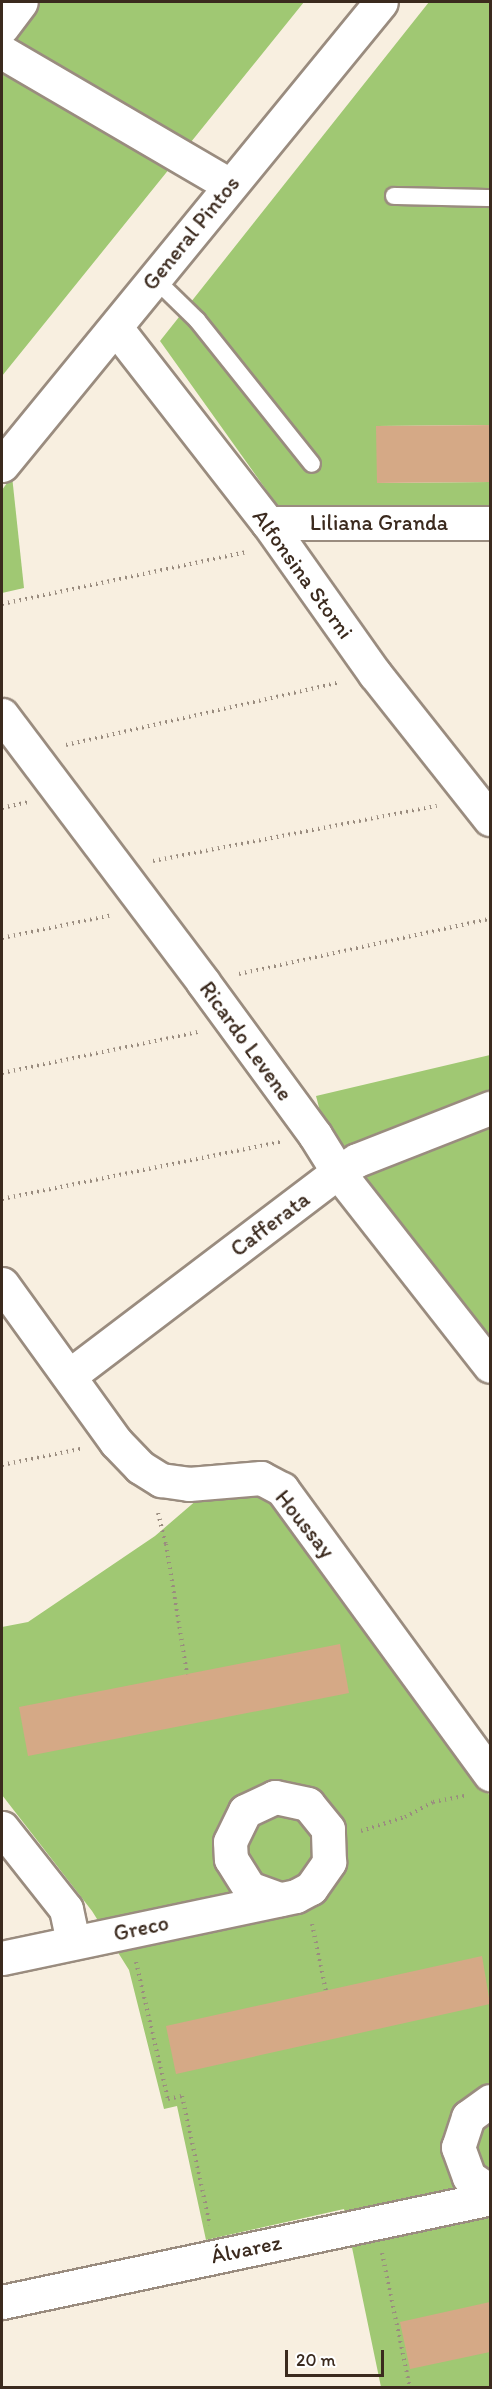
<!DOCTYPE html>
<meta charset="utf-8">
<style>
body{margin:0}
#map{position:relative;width:492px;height:2389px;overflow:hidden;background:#f8efe0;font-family:Itim,sans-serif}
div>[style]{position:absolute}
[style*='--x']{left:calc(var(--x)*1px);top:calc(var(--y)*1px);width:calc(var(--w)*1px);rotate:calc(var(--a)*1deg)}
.green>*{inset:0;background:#a0c873}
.building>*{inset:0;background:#d5a986}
.path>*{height:4px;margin-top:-2px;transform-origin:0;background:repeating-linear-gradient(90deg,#9a8c7f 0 1.5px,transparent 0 6px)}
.roads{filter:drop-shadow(2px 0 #9a8c7f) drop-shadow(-2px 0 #9a8c7f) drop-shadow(0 2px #9a8c7f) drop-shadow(0 -2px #9a8c7f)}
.service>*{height:16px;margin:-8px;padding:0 8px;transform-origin:8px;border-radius:8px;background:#fff}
.minor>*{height:33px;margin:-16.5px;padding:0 16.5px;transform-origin:16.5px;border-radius:16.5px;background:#fff}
.tertiary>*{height:33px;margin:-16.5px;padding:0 16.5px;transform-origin:16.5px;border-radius:16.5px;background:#fff}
span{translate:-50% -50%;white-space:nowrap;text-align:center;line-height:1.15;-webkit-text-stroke:4.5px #fff;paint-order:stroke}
.street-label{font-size:22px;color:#3b2a1e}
.frame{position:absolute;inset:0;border:3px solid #3b2a1e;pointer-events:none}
.scale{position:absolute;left:285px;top:2350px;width:99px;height:27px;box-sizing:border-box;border:3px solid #3b2a1e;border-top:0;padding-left:8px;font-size:18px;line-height:21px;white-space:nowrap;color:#3b2a1e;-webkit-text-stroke:4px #fff;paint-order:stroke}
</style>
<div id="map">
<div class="green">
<div style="clip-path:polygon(2px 2px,304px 2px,2px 376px,3px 233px)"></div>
<div style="clip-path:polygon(429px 2px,490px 2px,490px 425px,377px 426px,377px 483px,490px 482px,490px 510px,283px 508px,277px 505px,160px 341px)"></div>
<div style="clip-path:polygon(12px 476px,24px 588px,2px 593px,2px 490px)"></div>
<div style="clip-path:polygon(490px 1055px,490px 1102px,347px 1153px,328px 1142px,316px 1096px)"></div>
<div style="clip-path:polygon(490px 1113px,490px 1343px,354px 1179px)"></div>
<div style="clip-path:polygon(259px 1491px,281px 1504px,490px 1796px,490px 2387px,381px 2387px,344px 2209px,206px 2240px,177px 2106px,164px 2109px,129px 1970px,92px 1911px,2px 1795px,2px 1627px,28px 1622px,155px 1536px,198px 1499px)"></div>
</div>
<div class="building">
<div style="clip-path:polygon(490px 425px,490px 482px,377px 483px,376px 426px)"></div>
<div style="clip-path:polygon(340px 1644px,349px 1693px,28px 1756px,19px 1707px)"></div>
<div style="clip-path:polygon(482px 1956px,490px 2004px,176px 2074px,166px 2026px)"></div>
<div style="clip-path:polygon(490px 2302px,490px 2352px,410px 2369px,400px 2322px)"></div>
</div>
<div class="path">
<div style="--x:2;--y:604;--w:250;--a:-12"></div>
<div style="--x:66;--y:745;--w:281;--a:-12.9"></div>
<div style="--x:2;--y:808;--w:27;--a:-13"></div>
<div style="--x:153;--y:861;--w:289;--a:-11"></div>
<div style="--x:2;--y:938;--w:112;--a:-11.8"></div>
<div style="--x:239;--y:974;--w:257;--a:-12.4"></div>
<div style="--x:2;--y:1073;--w:201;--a:-11.8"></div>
<div style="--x:2;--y:1199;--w:284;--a:-11.6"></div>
<div style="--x:2;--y:1465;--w:80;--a:-11.6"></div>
<div style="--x:158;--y:1513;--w:32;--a:76"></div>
<div style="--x:166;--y:1544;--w:132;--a:80.8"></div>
<div style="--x:361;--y:1831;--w:46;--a:-17.7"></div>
<div style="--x:405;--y:1817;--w:32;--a:-28"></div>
<div style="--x:433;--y:1802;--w:32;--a:-11"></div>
<div style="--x:312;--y:1924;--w:68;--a:78.2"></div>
<div style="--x:136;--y:1962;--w:141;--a:76.9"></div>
<div style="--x:168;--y:2099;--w:14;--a:-12"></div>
<div style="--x:182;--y:2096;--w:132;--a:77.8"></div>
<div style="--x:382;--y:2253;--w:138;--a:78.3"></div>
</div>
<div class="roads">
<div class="service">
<div style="--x:394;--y:196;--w:96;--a:1.2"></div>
<div style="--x:154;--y:278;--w:60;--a:44.3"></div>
<div style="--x:197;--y:320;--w:184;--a:51.4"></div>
</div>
<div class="minor">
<div style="--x:2;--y:27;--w:31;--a:-53"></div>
<div style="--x:2;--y:52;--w:264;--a:30.3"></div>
<div style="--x:116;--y:328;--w:247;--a:52.1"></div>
<div style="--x:268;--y:523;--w:185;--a:54.7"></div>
<div style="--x:375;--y:674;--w:185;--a:51.6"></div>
<div style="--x:268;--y:523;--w:222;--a:0"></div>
<div style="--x:2;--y:715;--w:334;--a:53"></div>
<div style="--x:203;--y:982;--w:190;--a:53.8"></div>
<div style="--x:315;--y:1135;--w:44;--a:58.1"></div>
<div style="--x:338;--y:1172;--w:246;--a:51.9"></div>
<div style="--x:2;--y:1284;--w:195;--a:54.2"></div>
<div style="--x:116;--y:1442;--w:35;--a:46"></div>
<div style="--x:140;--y:1467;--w:25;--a:32"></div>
<div style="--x:161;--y:1480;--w:28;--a:8"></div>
<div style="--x:189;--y:1484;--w:72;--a:-4.8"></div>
<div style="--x:261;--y:1478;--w:24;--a:28"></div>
<div style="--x:282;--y:1489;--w:353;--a:53.9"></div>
<div style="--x:69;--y:1376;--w:338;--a:-37.2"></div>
<div style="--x:338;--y:1172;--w:22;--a:-32"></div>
<div style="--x:357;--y:1160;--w:143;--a:-21.4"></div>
<div style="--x:2;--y:1828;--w:103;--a:51.7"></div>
<div style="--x:66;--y:1909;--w:34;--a:78"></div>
<div style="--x:2;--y:1958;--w:300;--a:-11.9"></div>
<div style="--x:296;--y:1896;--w:17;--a:-28"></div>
<div style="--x:311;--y:1888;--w:32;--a:-55"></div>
<div style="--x:329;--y:1862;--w:33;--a:-92"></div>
<div style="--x:328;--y:1829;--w:32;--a:-129"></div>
<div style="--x:308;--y:1804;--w:34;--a:-168"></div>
<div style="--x:275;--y:1797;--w:33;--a:155"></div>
<div style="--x:245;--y:1811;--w:34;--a:116"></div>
<div style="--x:230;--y:1842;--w:17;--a:87"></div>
<div style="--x:231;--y:1859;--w:34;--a:58"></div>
<div style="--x:249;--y:1888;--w:33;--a:20"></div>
<div style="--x:490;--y:2101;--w:27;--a:144"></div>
<div style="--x:468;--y:2117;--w:32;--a:108"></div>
<div style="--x:458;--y:2147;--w:32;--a:70"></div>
<div style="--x:469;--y:2177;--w:25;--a:34"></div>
<div style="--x:2;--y:2302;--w:499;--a:-12"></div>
</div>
<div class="tertiary">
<div style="--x:2;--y:465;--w:598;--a:-50.7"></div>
</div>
</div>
<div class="street-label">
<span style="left:191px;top:233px;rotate:-51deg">General Pintos</span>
<span style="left:379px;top:523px">Liliana Granda</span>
<span style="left:303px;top:574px;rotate:54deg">Alfonsina Storni</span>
<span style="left:246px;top:1041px;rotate:54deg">Ricardo Levene</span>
<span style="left:270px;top:1224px;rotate:-37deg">Cafferata</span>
<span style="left:305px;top:1524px;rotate:51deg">Houssay</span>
<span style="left:141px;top:1928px;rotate:-12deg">Greco</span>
<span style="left:246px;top:2249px;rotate:-12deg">Álvarez</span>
</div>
<div class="frame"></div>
<div class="scale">20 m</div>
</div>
